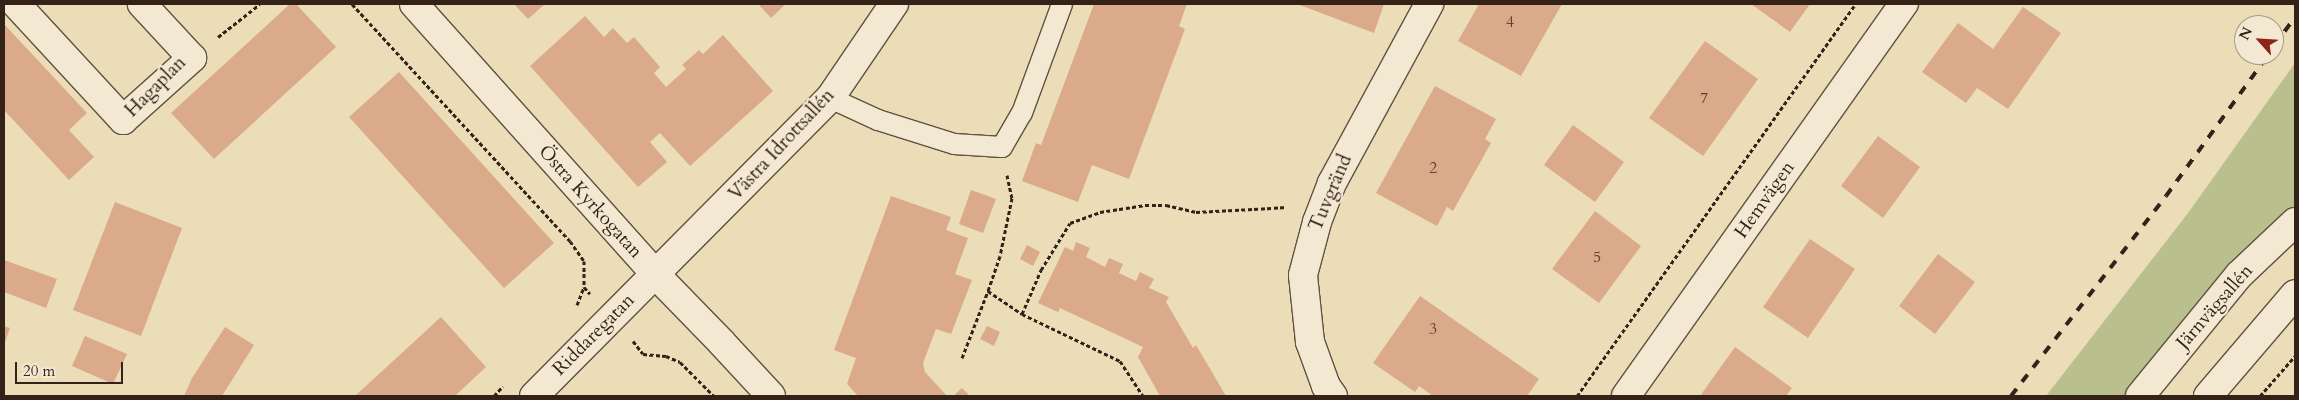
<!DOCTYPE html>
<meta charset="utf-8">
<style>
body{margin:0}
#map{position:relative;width:2299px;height:400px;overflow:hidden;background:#ecddb9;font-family:Cardo,serif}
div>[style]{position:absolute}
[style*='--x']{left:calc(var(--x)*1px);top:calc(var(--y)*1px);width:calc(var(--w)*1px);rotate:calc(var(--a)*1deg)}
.green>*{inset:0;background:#b9c08e}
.building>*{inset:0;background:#dbaa8a}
.path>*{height:3px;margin-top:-1.5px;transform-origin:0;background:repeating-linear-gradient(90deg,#342219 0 4px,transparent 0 6.5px)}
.roads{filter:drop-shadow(1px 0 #625141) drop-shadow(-1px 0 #625141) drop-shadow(0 1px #625141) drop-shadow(0 -1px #625141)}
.service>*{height:20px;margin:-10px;padding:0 10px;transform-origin:10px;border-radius:10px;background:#f3e9d2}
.minor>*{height:28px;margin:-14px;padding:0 14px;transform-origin:14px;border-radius:14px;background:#f3e9d2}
.tertiary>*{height:28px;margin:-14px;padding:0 14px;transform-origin:14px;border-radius:14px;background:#f3e9d2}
.secondary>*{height:28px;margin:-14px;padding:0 14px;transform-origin:14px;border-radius:14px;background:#f3e9d2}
.rail>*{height:4px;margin-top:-2px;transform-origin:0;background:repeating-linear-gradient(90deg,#342219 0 9px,transparent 0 18px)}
span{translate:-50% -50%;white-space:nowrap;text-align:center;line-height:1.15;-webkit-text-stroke:4.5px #f3e9d2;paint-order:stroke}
.number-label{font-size:16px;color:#5e4435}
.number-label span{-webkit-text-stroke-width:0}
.street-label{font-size:19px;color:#342219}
.frame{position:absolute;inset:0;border:5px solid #342219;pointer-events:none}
.north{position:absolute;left:2234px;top:15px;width:50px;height:50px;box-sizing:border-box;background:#f3e9d2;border:1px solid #a79988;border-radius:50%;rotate:296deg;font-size:14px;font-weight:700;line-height:20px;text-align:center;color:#342219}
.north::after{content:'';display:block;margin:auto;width:18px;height:22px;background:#8f2418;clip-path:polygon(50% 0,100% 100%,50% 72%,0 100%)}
.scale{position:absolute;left:15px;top:362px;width:108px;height:22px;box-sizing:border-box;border:2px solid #342219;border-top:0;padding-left:6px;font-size:15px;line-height:18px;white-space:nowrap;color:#342219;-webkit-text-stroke:4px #f3e9d2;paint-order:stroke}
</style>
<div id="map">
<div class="green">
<div style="clip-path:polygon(2295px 63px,2295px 222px,2140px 396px,2046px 396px,2188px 213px)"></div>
</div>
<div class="building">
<div style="clip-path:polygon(290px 4px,296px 4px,336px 47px,214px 159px,171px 113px)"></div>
<div style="clip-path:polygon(514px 4px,545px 4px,528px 19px)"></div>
<div style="clip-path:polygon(758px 4px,786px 4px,771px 18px)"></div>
<div style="clip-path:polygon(1094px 4px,1187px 4px,1179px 26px,1185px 29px,1129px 179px,1092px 165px,1078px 202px,1022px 181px,1036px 143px,1041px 145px)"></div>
<div style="clip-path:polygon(1297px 4px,1384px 4px,1374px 33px)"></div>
<div style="clip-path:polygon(1479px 4px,1562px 4px,1521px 76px,1458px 41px)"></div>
<div style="clip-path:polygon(1751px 4px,1810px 4px,1790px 32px)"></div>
<div style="clip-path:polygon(2023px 7px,2061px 33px,2008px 109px,1977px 88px,1966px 103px,1922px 72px,1958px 23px,1993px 49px)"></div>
<div style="clip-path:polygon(585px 16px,604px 37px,613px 28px,627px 43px,634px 37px,660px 67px,654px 73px,666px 87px,686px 69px,682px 65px,699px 50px,703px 54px,723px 35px,773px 91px,690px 166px,660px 133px,650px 142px,667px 162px,638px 187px,530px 66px)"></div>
<div style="clip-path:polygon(4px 24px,87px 113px,69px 130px,94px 157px,69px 180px,4px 110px)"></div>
<div style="clip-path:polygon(1705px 41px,1758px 79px,1703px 156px,1649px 118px)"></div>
<div style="clip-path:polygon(399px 72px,554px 243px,504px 288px,349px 117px)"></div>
<div style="clip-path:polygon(1435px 86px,1496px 119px,1485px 139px,1491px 143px,1453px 211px,1447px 207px,1437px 226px,1376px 193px)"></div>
<div style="clip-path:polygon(1573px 125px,1624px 162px,1595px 202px,1544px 165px)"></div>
<div style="clip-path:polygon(1878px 136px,1920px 167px,1883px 218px,1841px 186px)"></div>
<div style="clip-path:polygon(971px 190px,996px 199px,983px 233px,959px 224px)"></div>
<div style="clip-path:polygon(891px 196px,951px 217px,946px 230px,968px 238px,955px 274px,972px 280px,951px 334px,936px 329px,923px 363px,925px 372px,947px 396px,858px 396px,847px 384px,856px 358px,834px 350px)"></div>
<div style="clip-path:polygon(115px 202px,182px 228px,141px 336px,73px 310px)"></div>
<div style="clip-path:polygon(1595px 211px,1641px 246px,1599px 303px,1552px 269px)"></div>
<div style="clip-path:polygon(1810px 239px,1855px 269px,1808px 338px,1763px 307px)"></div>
<div style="clip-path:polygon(1076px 242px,1090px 248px,1086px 257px,1105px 267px,1109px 258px,1123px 264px,1119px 273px,1136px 281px,1140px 272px,1154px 279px,1149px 288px,1169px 297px,1166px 302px,1193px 348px,1196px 345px,1226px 396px,1160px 396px,1138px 357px,1143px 347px,1060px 308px,1058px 312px,1038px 303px,1065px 247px,1073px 251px)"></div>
<div style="clip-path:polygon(1027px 245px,1040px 252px,1033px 266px,1020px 259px)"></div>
<div style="clip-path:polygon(1938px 254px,1975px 282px,1935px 334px,1899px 306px)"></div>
<div style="clip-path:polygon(4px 260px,57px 279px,46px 308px,4px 292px)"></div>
<div style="clip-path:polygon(1420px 296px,1539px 379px,1527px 396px,1433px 396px,1419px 386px,1415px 392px,1373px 363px)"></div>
<div style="clip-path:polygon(441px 317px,486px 367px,455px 396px,355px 396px)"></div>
<div style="clip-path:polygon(4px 326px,10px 328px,4px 345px)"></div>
<div style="clip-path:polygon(987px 326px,1000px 332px,994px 346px,980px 339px)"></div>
<div style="clip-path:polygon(225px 327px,254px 345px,222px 396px,184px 396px,192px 378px)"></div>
<div style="clip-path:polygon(85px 336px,127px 354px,113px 384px,72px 366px)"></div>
<div style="clip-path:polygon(1735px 347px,1792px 388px,1786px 396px,1700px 396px)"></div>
<div style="clip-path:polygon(962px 388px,970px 396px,953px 396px)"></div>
</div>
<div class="path">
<div style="--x:352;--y:4;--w:322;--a:47.4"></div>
<div style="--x:570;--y:241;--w:24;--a:55"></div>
<div style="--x:584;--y:261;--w:26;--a:90"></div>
<div style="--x:584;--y:287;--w:9;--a:49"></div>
<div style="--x:218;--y:37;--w:53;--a:-38.2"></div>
<div style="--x:1007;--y:175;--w:24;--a:78"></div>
<div style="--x:1012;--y:198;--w:59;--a:101.7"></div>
<div style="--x:1000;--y:256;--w:37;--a:109"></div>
<div style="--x:988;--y:291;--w:41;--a:34.1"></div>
<div style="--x:1022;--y:314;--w:109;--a:25.6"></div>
<div style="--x:1120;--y:361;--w:42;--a:56.7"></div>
<div style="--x:577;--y:305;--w:19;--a:-69"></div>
<div style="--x:1022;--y:314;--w:48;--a:-66.6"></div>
<div style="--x:1041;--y:270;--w:55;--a:-58.3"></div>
<div style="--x:1070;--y:223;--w:32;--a:-20"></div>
<div style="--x:1100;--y:212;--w:46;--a:-8.8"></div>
<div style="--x:1145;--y:205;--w:21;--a:0"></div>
<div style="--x:1166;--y:205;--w:31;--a:13"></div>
<div style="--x:1196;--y:212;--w:91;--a:-3.1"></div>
<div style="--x:633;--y:341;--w:16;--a:52"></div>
<div style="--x:643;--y:354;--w:23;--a:5"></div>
<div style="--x:666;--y:356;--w:15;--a:23"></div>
<div style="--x:680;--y:362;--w:48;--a:45"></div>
<div style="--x:962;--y:358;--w:72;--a:-68.8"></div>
<div style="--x:494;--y:396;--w:13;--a:-48"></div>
<div style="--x:1577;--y:396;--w:481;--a:-54.6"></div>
<div style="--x:2260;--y:396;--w:53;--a:-48.8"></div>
</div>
<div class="roads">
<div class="service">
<div style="--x:830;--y:98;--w:53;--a:24.6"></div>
<div style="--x:878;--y:120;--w:80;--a:17.5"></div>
<div style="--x:954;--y:144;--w:48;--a:3.6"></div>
<div style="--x:1002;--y:147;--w:39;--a:-60"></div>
<div style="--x:1022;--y:113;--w:116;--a:-69.8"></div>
</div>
<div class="minor">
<div style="--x:16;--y:4;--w:158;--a:47.3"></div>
<div style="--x:123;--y:120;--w:93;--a:-41.9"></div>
<div style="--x:192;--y:58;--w:74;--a:-132.8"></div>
<div style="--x:534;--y:396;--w:420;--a:-45.2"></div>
<div style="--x:830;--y:98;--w:114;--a:-55.8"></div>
<div style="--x:1333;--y:396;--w:12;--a:-125"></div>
<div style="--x:1326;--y:386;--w:47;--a:-110"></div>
<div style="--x:1310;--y:342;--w:67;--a:-96"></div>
<div style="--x:1303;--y:275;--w:55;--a:-75.2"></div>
<div style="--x:1317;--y:222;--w:42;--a:-69"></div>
<div style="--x:1332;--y:183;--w:204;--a:-61.5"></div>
<div style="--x:1626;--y:396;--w:481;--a:-54.7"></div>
</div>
<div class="tertiary">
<div style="--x:414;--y:4;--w:362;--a:48.2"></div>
<div style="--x:655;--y:274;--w:96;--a:45.8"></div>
<div style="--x:722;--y:343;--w:72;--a:47.2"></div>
</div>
<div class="secondary">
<div style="--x:2140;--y:396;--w:156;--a:-50.7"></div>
<div style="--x:2239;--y:275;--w:77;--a:-43.4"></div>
<div style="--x:2208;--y:396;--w:134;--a:-49.5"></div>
</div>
</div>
<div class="rail">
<div style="--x:2274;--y:46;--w:36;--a:-54"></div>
<div style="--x:2011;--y:396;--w:253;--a:-52.2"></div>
<div style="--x:2166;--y:196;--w:174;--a:-54.1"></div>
</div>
<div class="number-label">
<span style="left:1510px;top:22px">4</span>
<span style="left:1704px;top:98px">7</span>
<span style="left:1433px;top:168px">2</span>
<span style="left:1597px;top:257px">5</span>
<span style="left:1433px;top:329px">3</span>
</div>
<div class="street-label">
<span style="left:156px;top:87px;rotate:-45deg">Hagaplan</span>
<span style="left:782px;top:145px;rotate:-47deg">Västra Idrottsallén</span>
<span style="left:1331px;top:193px;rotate:-67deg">Tuvgränd</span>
<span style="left:1765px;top:200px;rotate:-55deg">Hemvägen</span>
<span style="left:590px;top:202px;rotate:48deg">Östra Kyrkogatan</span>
<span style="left:2215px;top:307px;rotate:-49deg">Järnvägsallén</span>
<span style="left:594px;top:335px;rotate:-45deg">Riddaregatan</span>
</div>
<div class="frame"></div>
<div class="north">N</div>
<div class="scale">20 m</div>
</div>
